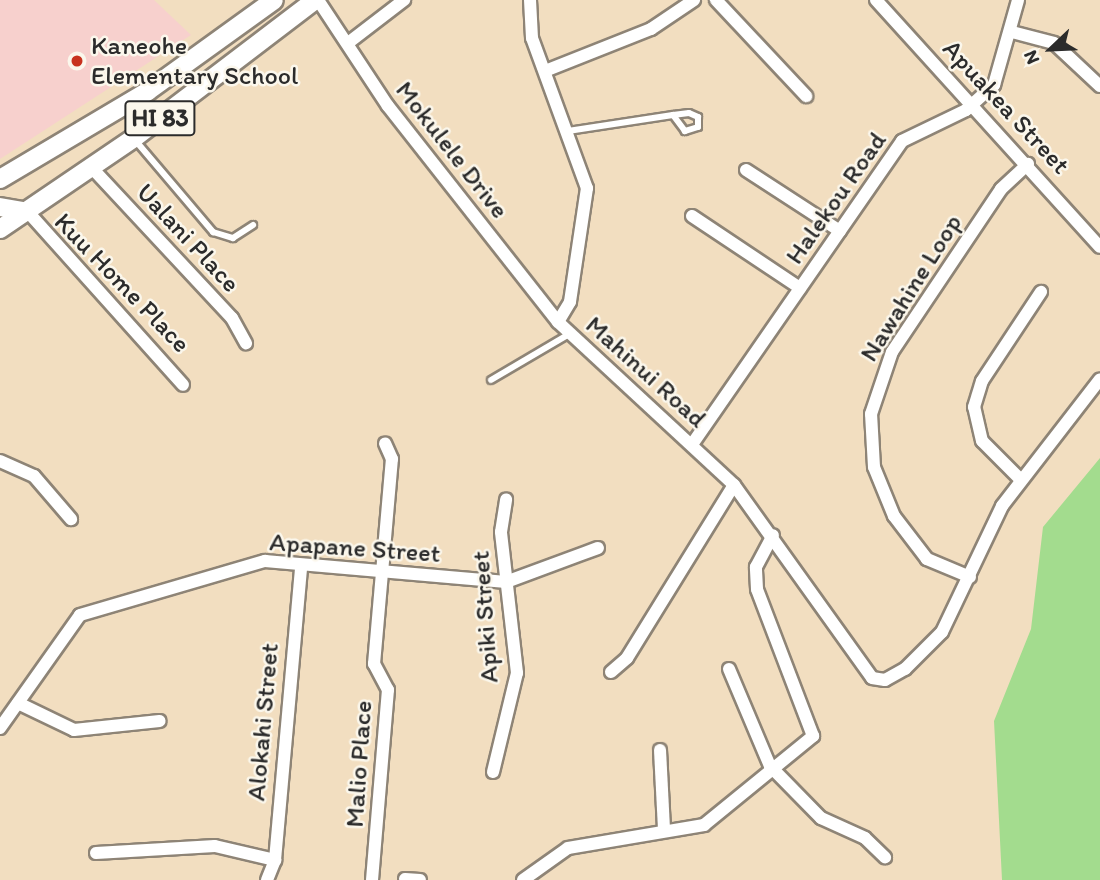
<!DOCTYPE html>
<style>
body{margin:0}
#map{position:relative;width:1100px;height:880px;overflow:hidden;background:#f2dec0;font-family:Itim,sans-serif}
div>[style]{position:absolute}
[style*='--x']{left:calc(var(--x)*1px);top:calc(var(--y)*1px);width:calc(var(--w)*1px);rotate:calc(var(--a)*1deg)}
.built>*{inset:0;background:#f7d0cd}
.green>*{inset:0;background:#a3dc8e}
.roads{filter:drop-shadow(2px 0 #8e8476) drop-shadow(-2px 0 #8e8476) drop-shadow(0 2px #8e8476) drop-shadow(0 -2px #8e8476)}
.lane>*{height:6px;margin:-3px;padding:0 3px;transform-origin:3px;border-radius:3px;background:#fff}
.street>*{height:12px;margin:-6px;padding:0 6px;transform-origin:6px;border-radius:6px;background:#fff}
.primary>*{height:18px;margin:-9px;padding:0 9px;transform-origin:9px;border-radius:9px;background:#fff}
.dots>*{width:19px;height:19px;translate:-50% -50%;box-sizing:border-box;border:4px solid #fbf7ec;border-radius:50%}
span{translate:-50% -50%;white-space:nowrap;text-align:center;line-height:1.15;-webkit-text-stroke:5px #fbf7ec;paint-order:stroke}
.shield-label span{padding:2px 5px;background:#fbf7ec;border:2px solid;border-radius:5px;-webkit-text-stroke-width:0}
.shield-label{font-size:24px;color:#2b2b2b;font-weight:700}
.poi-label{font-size:26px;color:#2b2b2b}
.left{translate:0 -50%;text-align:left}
.street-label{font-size:26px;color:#2b2b2b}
.north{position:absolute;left:1016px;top:14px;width:70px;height:70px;-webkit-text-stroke:5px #fbf7ec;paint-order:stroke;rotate:247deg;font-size:19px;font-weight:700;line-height:28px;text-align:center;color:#2b2b2b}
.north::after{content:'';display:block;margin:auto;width:24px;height:32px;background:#2b2b2b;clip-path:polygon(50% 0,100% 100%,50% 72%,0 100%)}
</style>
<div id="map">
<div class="built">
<div style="clip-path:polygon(0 0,154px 0,191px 35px,0 159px)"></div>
</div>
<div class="green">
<div style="clip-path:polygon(1100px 458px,1100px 880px,1002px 880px,994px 721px,1031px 629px,1043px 527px)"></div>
</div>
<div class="roads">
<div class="lane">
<div style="--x:568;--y:131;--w:106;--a:-8.7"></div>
<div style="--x:673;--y:115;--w:16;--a:-7"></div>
<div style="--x:689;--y:113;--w:10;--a:24"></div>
<div style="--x:698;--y:117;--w:10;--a:90"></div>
<div style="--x:698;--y:127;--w:14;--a:163"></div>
<div style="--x:685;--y:131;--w:20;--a:-127"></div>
<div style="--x:135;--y:140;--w:121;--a:49.7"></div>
<div style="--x:213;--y:232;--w:21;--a:17"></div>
<div style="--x:233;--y:238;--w:24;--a:-33"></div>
<div style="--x:491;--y:380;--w:91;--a:-30.5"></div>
</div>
<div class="street">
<div style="--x:318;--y:0;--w:127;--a:56.6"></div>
<div style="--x:388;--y:106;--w:275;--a:51.8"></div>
<div style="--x:530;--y:0;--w:38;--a:87"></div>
<div style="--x:532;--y:38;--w:160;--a:69.9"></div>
<div style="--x:587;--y:188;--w:115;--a:98.5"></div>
<div style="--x:570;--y:302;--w:23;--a:121"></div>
<div style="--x:558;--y:322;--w:240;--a:42.8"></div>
<div style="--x:734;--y:485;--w:237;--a:54.4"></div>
<div style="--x:872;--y:678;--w:13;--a:9"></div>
<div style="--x:885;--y:680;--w:23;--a:-29"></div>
<div style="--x:905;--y:669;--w:52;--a:-45"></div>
<div style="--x:942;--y:632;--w:140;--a:-64.5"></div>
<div style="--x:1002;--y:506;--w:160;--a:-52.3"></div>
<div style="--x:716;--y:0;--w:132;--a:46.8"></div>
<div style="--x:876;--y:0;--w:333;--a:47.8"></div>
<div style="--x:1012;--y:32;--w:43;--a:14.7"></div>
<div style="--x:1054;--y:43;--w:63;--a:43.1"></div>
<div style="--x:348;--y:43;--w:71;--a:-37.5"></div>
<div style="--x:545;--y:71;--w:114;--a:-21.6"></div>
<div style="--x:651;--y:29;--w:52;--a:-34"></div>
<div style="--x:92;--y:168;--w:205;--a:47"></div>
<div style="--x:232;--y:318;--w:29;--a:61"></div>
<div style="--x:746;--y:170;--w:112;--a:33"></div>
<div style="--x:28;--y:212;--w:232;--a:48.1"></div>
<div style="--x:692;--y:216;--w:130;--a:33.7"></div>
<div style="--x:693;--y:443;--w:367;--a:-55.3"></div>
<div style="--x:902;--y:141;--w:71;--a:-25.8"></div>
<div style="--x:966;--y:110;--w:38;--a:-42"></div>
<div style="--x:994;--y:85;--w:88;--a:-74.2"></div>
<div style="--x:0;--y:461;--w:37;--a:24"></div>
<div style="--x:34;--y:476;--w:57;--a:49.3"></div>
<div style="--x:1021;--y:480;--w:55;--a:-135"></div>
<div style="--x:982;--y:441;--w:35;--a:-103"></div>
<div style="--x:974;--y:407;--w:27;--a:-73"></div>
<div style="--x:982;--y:381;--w:107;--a:-56.5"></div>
<div style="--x:970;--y:577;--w:47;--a:-157.3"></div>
<div style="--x:927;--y:559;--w:54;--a:-127.5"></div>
<div style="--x:894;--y:516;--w:53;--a:-112.2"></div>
<div style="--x:874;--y:467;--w:53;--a:-93.2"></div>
<div style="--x:871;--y:414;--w:65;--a:-71.3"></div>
<div style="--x:892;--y:352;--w:196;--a:-56.2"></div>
<div style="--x:1001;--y:189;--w:37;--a:-43"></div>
<div style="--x:729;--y:669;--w:105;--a:67.1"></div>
<div style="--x:770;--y:766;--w:73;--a:45.6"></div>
<div style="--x:821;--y:818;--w:48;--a:24.4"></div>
<div style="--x:865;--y:838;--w:28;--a:44"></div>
<div style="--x:611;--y:672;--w:21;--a:-41"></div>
<div style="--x:627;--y:658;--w:203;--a:-58.3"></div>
<div style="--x:18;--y:703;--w:62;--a:25.7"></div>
<div style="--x:74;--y:730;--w:86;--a:-6"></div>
<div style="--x:0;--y:728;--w:138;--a:-54.7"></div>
<div style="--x:80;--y:615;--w:193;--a:-16.3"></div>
<div style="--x:265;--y:561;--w:242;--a:5"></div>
<div style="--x:506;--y:582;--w:98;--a:-20.3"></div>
<div style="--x:660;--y:750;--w:80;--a:87.1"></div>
<div style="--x:493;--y:772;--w:102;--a:-76.4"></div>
<div style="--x:517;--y:673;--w:142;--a:-96.5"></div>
<div style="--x:501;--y:532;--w:33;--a:-81"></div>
<div style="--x:96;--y:853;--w:119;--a:-3.4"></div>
<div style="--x:215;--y:846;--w:62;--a:13.1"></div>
<div style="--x:405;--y:879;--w:15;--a:4"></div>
<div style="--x:267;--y:880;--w:22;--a:-68"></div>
<div style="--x:275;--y:860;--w:294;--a:-84.9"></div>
<div style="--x:372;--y:880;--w:191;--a:-85.2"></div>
<div style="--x:388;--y:690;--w:30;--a:-118"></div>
<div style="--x:374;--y:664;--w:206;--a:-85"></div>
<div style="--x:392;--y:459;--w:17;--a:-114"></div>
<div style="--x:523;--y:880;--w:55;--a:-35.4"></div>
<div style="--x:568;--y:848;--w:138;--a:-9.6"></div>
<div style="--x:704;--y:825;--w:141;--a:-39.2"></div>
<div style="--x:813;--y:736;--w:157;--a:-110.9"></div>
<div style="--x:757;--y:589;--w:22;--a:-93"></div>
<div style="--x:756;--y:567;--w:36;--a:-62"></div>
</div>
<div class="primary">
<div style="--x:0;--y:179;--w:172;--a:-30.7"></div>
<div style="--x:148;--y:91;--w:155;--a:-35.8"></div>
<div style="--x:0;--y:207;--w:28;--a:10"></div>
<div style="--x:0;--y:229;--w:162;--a:-34.2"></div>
<div style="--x:134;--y:138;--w:228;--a:-37.3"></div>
</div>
</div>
<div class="dots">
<div style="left:77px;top:61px;background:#c8321e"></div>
</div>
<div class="shield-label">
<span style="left:160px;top:118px">HI 83</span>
</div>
<div class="poi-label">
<span class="left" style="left:91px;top:61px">Kaneohe<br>Elementary School</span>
</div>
<div class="street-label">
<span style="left:1006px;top:107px;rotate:47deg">Apuakea Street</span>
<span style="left:452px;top:150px;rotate:52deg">Mokulele Drive</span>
<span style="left:836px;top:198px;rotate:-55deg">Halekou Road</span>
<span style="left:188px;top:238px;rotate:47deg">Ualani Place</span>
<span style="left:122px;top:283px;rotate:46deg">Kuu Home Place</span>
<span style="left:911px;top:288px;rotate:-58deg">Nawahine Loop</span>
<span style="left:646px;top:372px;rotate:42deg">Mahinui Road</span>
<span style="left:355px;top:548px;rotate:4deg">Apapane Street</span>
<span style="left:485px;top:617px;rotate:-94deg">Apiki Street</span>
<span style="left:263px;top:722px;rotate:-85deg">Alokahi Street</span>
<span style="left:359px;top:764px;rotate:-86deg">Malio Place</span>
</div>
<div class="north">N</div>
</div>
